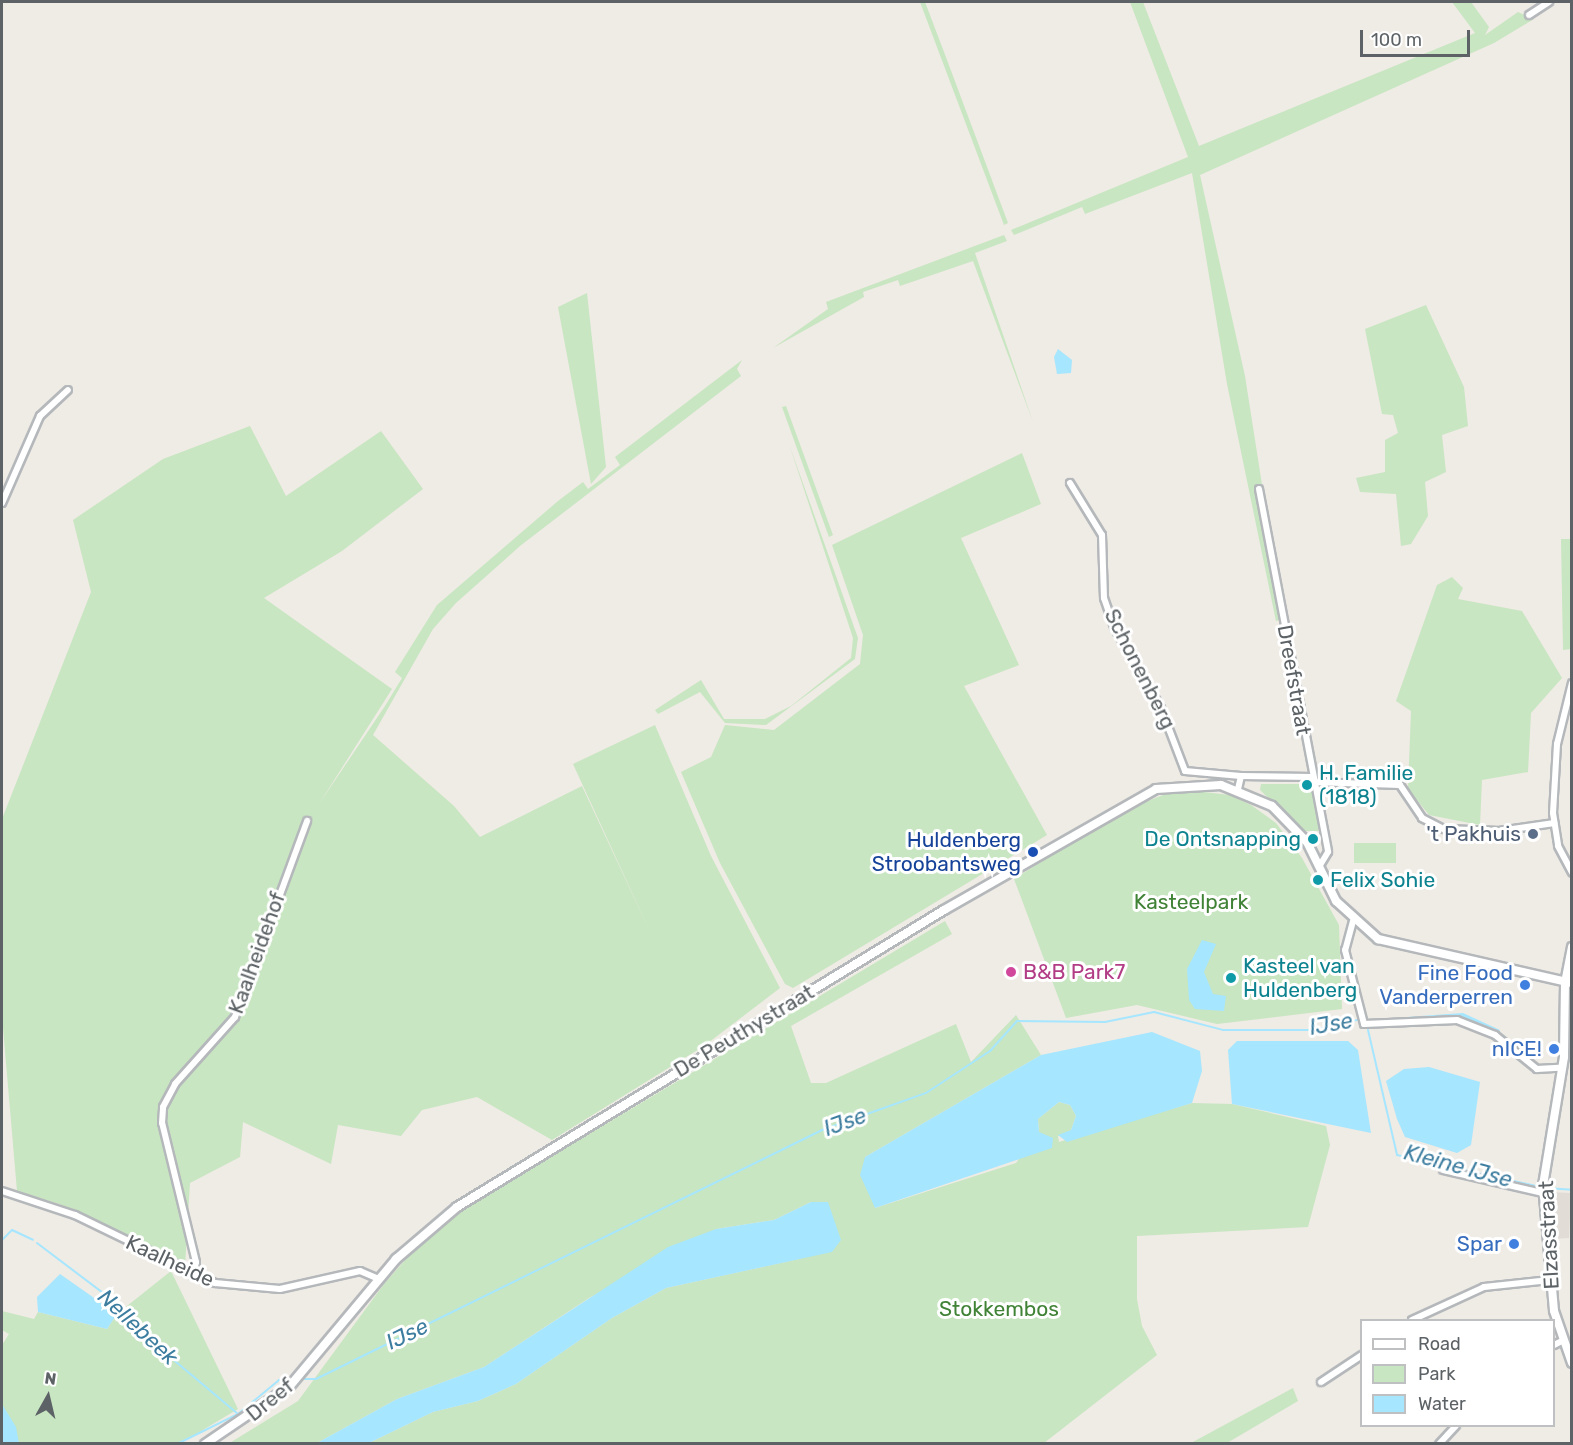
<!DOCTYPE html>
<style>
body{margin:0}
#map{position:relative;width:1573px;height:1445px;overflow:hidden;background:#efebe5;font-family:Rubik,sans-serif}
div>[style]{position:absolute}
[style*='--x']{left:calc(var(--x)*1px);top:calc(var(--y)*1px);width:calc(var(--w)*1px);rotate:calc(var(--a)*1deg)}
.education>*{inset:0;background:#e1dcd6}
.green>*{inset:0;background:#c8e6c1}
.water>*{inset:0;background:#a6e6fe}
.stream>*{height:2px;margin:-1px;padding:0 1px;transform-origin:1px;border-radius:1px;background:#a6e6fe}
.roads{filter:drop-shadow(2px 0 #b5b8bb) drop-shadow(-2px 0 #b5b8bb) drop-shadow(0 2px #b5b8bb) drop-shadow(0 -2px #b5b8bb)}
.street>*{height:6px;margin:-3px;padding:0 3px;transform-origin:3px;border-radius:3px;background:#fff}
.secondary>*{height:8px;margin:-4px;padding:0 4px;transform-origin:4px;border-radius:4px;background:#fff}
.dots>*{width:16px;height:16px;translate:-50% -50%;box-sizing:border-box;border:3px solid #fff;border-radius:50%}
span{translate:-50% -50%;white-space:nowrap;text-align:center;line-height:1.15;-webkit-text-stroke:6px #fff;paint-order:stroke}
.street-label{font-size:21px;color:#5c6265}
.culture-label{font-size:21px;color:#0d838f}
.left{translate:0 -50%;text-align:left}
.right{translate:-100% -50%;text-align:right}
.service-label{font-size:21px;color:#4e5e75}
.transit-label{font-size:21px;color:#164399}
.park-label{font-size:21px;color:#408236}
.hotel-label{font-size:21px;color:#b23c85}
.shop-label{font-size:21px;color:#366cbe}
.water-label{font-size:22px;color:#3d7d9f;font-style:italic}
.frame{position:absolute;inset:0;border:3px solid #5c6265;pointer-events:none}
.legend{position:absolute;left:1360px;top:1319px;width:195px;height:108px;box-sizing:border-box;background:#fff;border:2px solid #bec0c1;margin:0;padding:8px 10px;list-style:none;font-size:18px;color:#5c6265}
.legend li{display:flex;align-items:center;gap:12px;height:30px}
.legend b{width:30px;border:2px solid #bec0c1}
.north{position:absolute;left:18px;top:1367px;width:60px;height:60px;-webkit-text-stroke:4px #fff;paint-order:stroke;rotate:8deg;font-size:16px;font-weight:700;line-height:24px;text-align:center;color:#5c6265}
.north::after{content:'';display:block;margin:auto;width:21px;height:27px;background:#5c6265;clip-path:polygon(50% 0,100% 100%,50% 72%,0 100%)}
.scale{position:absolute;left:1360px;top:30px;width:110px;height:27px;box-sizing:border-box;border:3px solid #5c6265;border-top:0;padding-left:8px;font-size:18px;line-height:21px;white-space:nowrap;color:#5c6265;-webkit-text-stroke:4px #fff;paint-order:stroke}
</style>
<div id="map">
<div class="education">
<div style="clip-path:polygon(1549px 1192px,1571px 1193px,1569px 1238px,1553px 1239px)"></div>
</div>
<div class="green">
<div style="clip-path:polygon(920px 2px,925px 2px,944px 52px,1008px 223px,1004px 225px)"></div>
<div style="clip-path:polygon(1130px 2px,1143px 2px,1199px 146px,1475px 33px,1452px 2px,1471px 2px,1489px 27px,1485px 35px,1518px 12px,1534px 19px,1494px 43px,1200px 175px,1245px 376px,1283px 619px,1276px 621px,1227px 384px,1192px 173px,1085px 214px,1082px 207px,1014px 235px,1011px 230px,1188px 157px)"></div>
<div style="clip-path:polygon(1004px 235px,1007px 241px,975px 253px,1033px 422px,973px 261px,900px 286px,898px 280px,863px 292px,864px 297px,773px 348px,828px 309px,826px 302px)"></div>
<div style="clip-path:polygon(587px 293px,606px 467px,591px 484px,558px 307px)"></div>
<div style="clip-path:polygon(1426px 305px,1464px 387px,1468px 426px,1442px 435px,1446px 472px,1425px 482px,1428px 516px,1411px 544px,1401px 546px,1396px 494px,1360px 492px,1356px 478px,1385px 472px,1385px 440px,1398px 433px,1393px 415px,1382px 414px,1365px 329px)"></div>
<div style="clip-path:polygon(742px 360px,737px 369px,741px 376px,520px 546px,456px 603px,433px 629px,373px 735px,454px 806px,480px 837px,582px 786px,651px 934px,573px 764px,655px 725px,711px 856px,780px 988px,704px 1046px,552px 1140px,477px 1097px,422px 1110px,401px 1136px,338px 1125px,331px 1164px,243px 1122px,240px 1157px,190px 1183px,185px 1266px,62px 1205px,17px 1191px,2px 1016px,2px 819px,91px 592px,73px 520px,163px 459px,250px 426px,286px 496px,381px 431px,423px 489px,342px 551px,264px 598px,392px 689px,319px 804px,385px 706px,402px 678px,395px 672px,437px 605px,558px 501px,583px 482px,588px 489px,620px 465px,615px 457px)"></div>
<div style="clip-path:polygon(786px 406px,833px 535px,829px 537px,782px 407px)"></div>
<div style="clip-path:polygon(789px 444px,858px 638px,855px 659px,766px 725px,725px 723px,700px 692px,658px 714px,655px 710px,701px 680px,724px 719px,765px 719px,791px 706px,851px 658px,853px 638px)"></div>
<div style="clip-path:polygon(1022px 453px,1041px 504px,961px 538px,1019px 665px,964px 686px,1047px 835px,793px 988px,785px 984px,720px 863px,681px 772px,711px 757px,725px 725px,774px 730px,860px 664px,863px 635px,832px 545px)"></div>
<div style="clip-path:polygon(1561px 539px,1571px 539px,1571px 649px,1563px 650px)"></div>
<div style="clip-path:polygon(1452px 577px,1463px 588px,1458px 599px,1522px 611px,1562px 678px,1531px 713px,1528px 772px,1482px 780px,1480px 825px,1429px 815px,1408px 789px,1411px 711px,1396px 701px,1437px 585px)"></div>
<div style="clip-path:polygon(1261px 784px,1311px 784px,1319px 831px,1303px 831px,1260px 790px)"></div>
<div style="clip-path:polygon(1178px 789px,1230px 795px,1251px 805px,1276px 823px,1302px 858px,1339px 925px,1342px 1009px,1217px 1024px,1137px 1005px,1066px 1018px,1014px 879px,1118px 813px)"></div>
<div style="clip-path:polygon(1354px 843px,1396px 843px,1396px 863px,1354px 863px)"></div>
<div style="clip-path:polygon(945px 921px,952px 934px,791px 1026px,811px 1083px,826px 1083px,956px 1024px,971px 1062px,1016px 1015px,1041px 1055px,865px 1157px,875px 1208px,1016px 1163px,1039px 1132px,1038px 1119px,1059px 1102px,1070px 1105px,1076px 1116px,1071px 1130px,1058px 1136px,1059px 1142px,1192px 1103px,1232px 1104px,1326px 1126px,1330px 1145px,1308px 1227px,1137px 1236px,1137px 1299px,1142px 1326px,1157px 1355px,1044px 1443px,369px 1443px,433px 1412px,478px 1401px,516px 1384px,612px 1318px,666px 1288px,799px 1259px,833px 1218px,828px 1203px,811px 1202px,774px 1220px,716px 1229px,589px 1298px,484px 1367px,397px 1399px,317px 1443px,228px 1444px,298px 1401px,384px 1284px,422px 1241px,469px 1206px)"></div>
<div style="clip-path:polygon(171px 1271px,238px 1409px,181px 1443px,19px 1443px,2px 1404px,2px 1345px,9px 1334px,2px 1330px,2px 1311px,34px 1319px,38px 1312px,107px 1329px,117px 1314px)"></div>
<div style="clip-path:polygon(1293px 1388px,1298px 1401px,1227px 1443px,1191px 1443px)"></div>
</div>
<div class="water">
<div style="clip-path:polygon(1058px 349px,1072px 360px,1071px 373px,1057px 374px,1054px 357px)"></div>
<div style="clip-path:polygon(1202px 940px,1216px 944px,1204px 972px,1213px 994px,1226px 996px,1224px 1011px,1195px 1009px,1189px 1000px,1187px 969px)"></div>
<div style="clip-path:polygon(1463px 1013px,1500px 1030px,1497px 1034px,1460px 1017px,1364px 1020px)"></div>
<div style="clip-path:polygon(1152px 1032px,1200px 1051px,1202px 1071px,1192px 1103px,1067px 1142px,1058px 1135px,1071px 1130px,1076px 1116px,1070px 1105px,1059px 1102px,1038px 1119px,1039px 1132px,1053px 1138px,1052px 1148px,875px 1208px,860px 1175px,865px 1157px,1041px 1055px)"></div>
<div style="clip-path:polygon(1237px 1041px,1348px 1041px,1358px 1050px,1371px 1133px,1232px 1104px,1228px 1050px)"></div>
<div style="clip-path:polygon(1429px 1067px,1480px 1082px,1471px 1145px,1457px 1153px,1405px 1137px,1397px 1119px,1386px 1081px,1404px 1069px)"></div>
<div style="clip-path:polygon(811px 1202px,828px 1202px,841px 1240px,832px 1252px,666px 1288px,612px 1318px,516px 1384px,478px 1401px,433px 1412px,369px 1443px,317px 1443px,397px 1399px,484px 1367px,668px 1247px,716px 1229px,774px 1220px)"></div>
<div style="clip-path:polygon(60px 1274px,117px 1314px,107px 1329px,38px 1312px,37px 1297px)"></div>
<div style="clip-path:polygon(2px 1404px,16px 1427px,19px 1443px,2px 1443px)"></div>
</div>
<div class="stream">
<div style="--x:1368;--y:1030;--w:128;--a:76.9"></div>
<div style="--x:1397;--y:1155;--w:147;--a:12.6"></div>
<div style="--x:1497;--y:1031;--w:28;--a:38"></div>
<div style="--x:1546;--y:1188;--w:26;--a:4"></div>
<div style="--x:2;--y:1240;--w:14;--a:-45"></div>
<div style="--x:12;--y:1230;--w:23;--a:25"></div>
<div style="--x:37;--y:1243;--w:98;--a:37.1"></div>
<div style="--x:115;--y:1302;--w:36;--a:51"></div>
<div style="--x:138;--y:1330;--w:129;--a:40"></div>
<div style="--x:299;--y:1379;--w:17;--a:0"></div>
<div style="--x:316;--y:1379;--w:564;--a:-26.2"></div>
<div style="--x:822;--y:1130;--w:110;--a:-19.6"></div>
<div style="--x:926;--y:1093;--w:77;--a:-33.3"></div>
<div style="--x:990;--y:1051;--w:40;--a:-48"></div>
<div style="--x:1017;--y:1021;--w:88;--a:0.7"></div>
<div style="--x:1105;--y:1022;--w:50;--a:-11.5"></div>
<div style="--x:1154;--y:1012;--w:71;--a:14.6"></div>
<div style="--x:1223;--y:1030;--w:92;--a:0"></div>
<div style="--x:1315;--y:1030;--w:47;--a:-13.4"></div>
<div style="--x:177;--y:1444;--w:68;--a:-26.2"></div>
<div style="--x:238;--y:1414;--w:53;--a:-39.7"></div>
<div style="--x:279;--y:1380;--w:11;--a:-5"></div>
</div>
<div class="roads">
<div class="street">
<div style="--x:1529;--y:15;--w:24;--a:-33"></div>
<div style="--x:1070;--y:483;--w:61;--a:58.4"></div>
<div style="--x:1102;--y:535;--w:63;--a:88.2"></div>
<div style="--x:1104;--y:598;--w:31;--a:71"></div>
<div style="--x:1114;--y:627;--w:94;--a:59.9"></div>
<div style="--x:1161;--y:708;--w:67;--a:69.1"></div>
<div style="--x:1185;--y:771;--w:56;--a:5.1"></div>
<div style="--x:1259;--y:489;--w:369;--a:79.2"></div>
<div style="--x:1328;--y:852;--w:17;--a:121"></div>
<div style="--x:2;--y:503;--w:95;--a:-66.4"></div>
<div style="--x:40;--y:416;--w:38;--a:-43"></div>
<div style="--x:1572;--y:683;--w:63;--a:103.8"></div>
<div style="--x:1557;--y:744;--w:69;--a:93.3"></div>
<div style="--x:1553;--y:813;--w:33;--a:81"></div>
<div style="--x:1558;--y:846;--w:30;--a:62"></div>
<div style="--x:1313;--y:782;--w:87;--a:2"></div>
<div style="--x:1400;--y:785;--w:40;--a:56"></div>
<div style="--x:1422;--y:818;--w:25;--a:27"></div>
<div style="--x:1444;--y:829;--w:55;--a:2.1"></div>
<div style="--x:1499;--y:831;--w:56;--a:-8.3"></div>
<div style="--x:1238;--y:789;--w:13;--a:-77"></div>
<div style="--x:1241;--y:776;--w:71;--a:0.8"></div>
<div style="--x:1353;--y:921;--w:30;--a:105"></div>
<div style="--x:1345;--y:950;--w:76;--a:75.6"></div>
<div style="--x:1364;--y:1024;--w:93;--a:-2.5"></div>
<div style="--x:1457;--y:1020;--w:41;--a:21.5"></div>
<div style="--x:1495;--y:1035;--w:54;--a:39"></div>
<div style="--x:1537;--y:1069;--w:22;--a:-3"></div>
<div style="--x:1443;--y:1170;--w:103;--a:13"></div>
<div style="--x:2;--y:1191;--w:77;--a:18.2"></div>
<div style="--x:75;--y:1215;--w:156;--a:25.9"></div>
<div style="--x:215;--y:1283;--w:65;--a:5.3"></div>
<div style="--x:280;--y:1289;--w:82;--a:-12.7"></div>
<div style="--x:360;--y:1271;--w:21;--a:23"></div>
<div style="--x:193;--y:1276;--w:14;--a:-78"></div>
<div style="--x:196;--y:1262;--w:143;--a:-103.7"></div>
<div style="--x:162;--y:1123;--w:16;--a:-86"></div>
<div style="--x:163;--y:1107;--w:26;--a:-62"></div>
<div style="--x:175;--y:1084;--w:90;--a:-48.2"></div>
<div style="--x:235;--y:1017;--w:209;--a:-69.8"></div>
<div style="--x:1412;--y:1320;--w:79;--a:-24.6"></div>
<div style="--x:1484;--y:1287;--w:66;--a:-6.1"></div>
<div style="--x:1554;--y:1345;--w:9;--a:-27"></div>
<div style="--x:1321;--y:1382;--w:49;--a:-33.4"></div>
<div style="--x:1439;--y:1444;--w:25;--a:-47"></div>
</div>
<div class="secondary">
<div style="--x:1572;--y:947;--w:37;--a:101"></div>
<div style="--x:1565;--y:983;--w:74;--a:90.8"></div>
<div style="--x:1564;--y:1057;--w:130;--a:99.3"></div>
<div style="--x:1543;--y:1185;--w:126;--a:85"></div>
<div style="--x:1554;--y:1311;--w:55;--a:70.9"></div>
<div style="--x:205;--y:1444;--w:102;--a:-34.2"></div>
<div style="--x:289;--y:1387;--w:167;--a:-50.1"></div>
<div style="--x:396;--y:1259;--w:80;--a:-40.4"></div>
<div style="--x:457;--y:1207;--w:570;--a:-31.38"></div>
<div style="--x:944;--y:910;--w:244;--a:-29.7"></div>
<div style="--x:1156;--y:789;--w:65;--a:-3.5"></div>
<div style="--x:1221;--y:785;--w:55;--a:22.4"></div>
<div style="--x:1272;--y:806;--w:50;--a:45.8"></div>
<div style="--x:1307;--y:842;--w:66;--a:63.8"></div>
<div style="--x:1336;--y:901;--w:57;--a:42.1"></div>
<div style="--x:1378;--y:939;--w:199;--a:12.8"></div>
</div>
</div>
<div class="dots">
<div style="left:1307px;top:785px;background:#0f9aa8"></div>
<div style="left:1533px;top:834px;background:#5c6f8a"></div>
<div style="left:1313px;top:839px;background:#0f9aa8"></div>
<div style="left:1033px;top:852px;background:#1a4fb4"></div>
<div style="left:1318px;top:880px;background:#0f9aa8"></div>
<div style="left:1011px;top:972px;background:#d1479c"></div>
<div style="left:1231px;top:978px;background:#0f9aa8"></div>
<div style="left:1525px;top:985px;background:#3f7fe0"></div>
<div style="left:1554px;top:1049px;background:#3f7fe0"></div>
<div style="left:1514px;top:1244px;background:#3f7fe0"></div>
</div>
<div class="street-label">
<span style="left:1140px;top:669px;rotate:63deg">Schonenberg</span>
<span style="left:1294px;top:680px;rotate:80deg">Dreefstraat</span>
<span style="left:257px;top:953px;rotate:-70deg">Kaalheidehof</span>
<span style="left:744px;top:1031px;rotate:-31deg">De Peuthystraat</span>
<span style="left:1549px;top:1235px;rotate:-93deg">Elzasstraat</span>
<span style="left:170px;top:1261px;rotate:25deg">Kaalheide</span>
<span style="left:270px;top:1400px;rotate:-39deg">Dreef</span>
</div>
<div class="culture-label">
<span class="left" style="left:1319px;top:785px">H. Familie<br>(1818)</span>
<span class="right" style="left:1301px;top:839px">De Ontsnapping</span>
<span class="left" style="left:1330px;top:880px">Felix Sohie</span>
<span class="left" style="left:1243px;top:978px">Kasteel van<br>Huldenberg</span>
</div>
<div class="service-label">
<span class="right" style="left:1521px;top:834px">'t Pakhuis</span>
</div>
<div class="transit-label">
<span class="right" style="left:1021px;top:852px">Huldenberg<br>Stroobantsweg</span>
</div>
<div class="park-label">
<span style="left:1191px;top:902px">Kasteelpark</span>
<span style="left:999px;top:1309px">Stokkembos</span>
</div>
<div class="hotel-label">
<span class="left" style="left:1023px;top:972px">B&amp;B Park7</span>
</div>
<div class="shop-label">
<span class="right" style="left:1513px;top:985px">Fine Food<br>Vanderperren</span>
<span class="right" style="left:1542px;top:1049px">nICE!</span>
<span class="right" style="left:1502px;top:1244px">Spar</span>
</div>
<div class="water-label">
<span style="left:1331px;top:1024px;rotate:-10deg">IJse</span>
<span style="left:845px;top:1122px;rotate:-20deg">IJse</span>
<span style="left:1458px;top:1166px;rotate:15deg">Kleine IJse</span>
<span style="left:138px;top:1327px;rotate:43deg">Nellebeek</span>
<span style="left:407px;top:1334px;rotate:-26deg">IJse</span>
</div>
<div class="frame"></div>
<ul class="legend">
<li><b style="height:8px;background:#fff"></b>Road</li>
<li><b style="height:16px;background:#c8e6c1"></b>Park</li>
<li><b style="height:16px;background:#a6e6fe"></b>Water</li>
</ul>
<div class="north">N</div>
<div class="scale">100 m</div>
</div>
